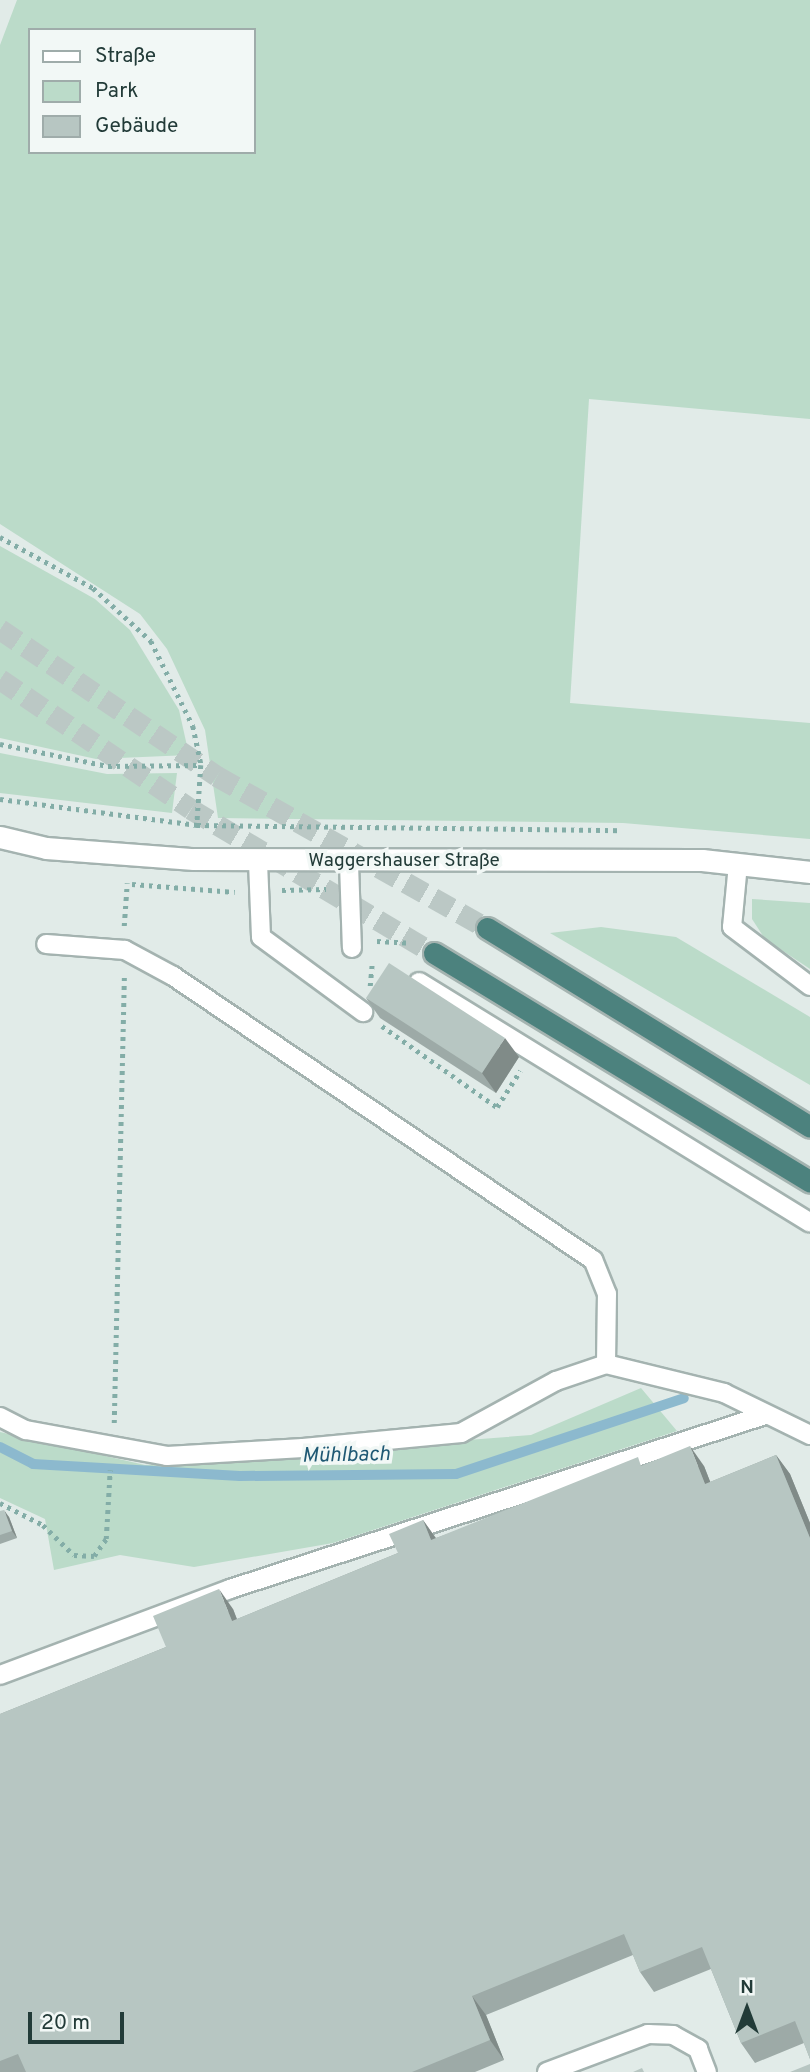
<!DOCTYPE html>
<meta charset="utf-8">
<style>
body{margin:0}
#map{position:relative;width:810px;height:2072px;overflow:hidden;background:#e1ebe8;font-family:Overpass,sans-serif}
div>[style]{position:absolute}
[style*='--x']{left:calc(var(--x)*1px);top:calc(var(--y)*1px);width:calc(var(--w)*1px);rotate:calc(var(--a)*1deg)}
.green>*{inset:0;background:#bbdbc9}
.stream>*{height:10px;margin:-5px;padding:0 5px;transform-origin:5px;border-radius:5px;background:#8cb9ce}
.trunk-tunnel>*{height:21px;margin-top:-10.5px;transform-origin:0;background:repeating-linear-gradient(90deg,#bbc8c5 0 21px,transparent 0 31px)}
.path>*{height:4.5px;margin-top:-2.25px;transform-origin:0;background:repeating-linear-gradient(90deg,#83ada7 0 3.5px,transparent 0 8.5px)}
.roads{filter:drop-shadow(2px 0 #a4b3b0) drop-shadow(-2px 0 #a4b3b0) drop-shadow(0 2px #a4b3b0) drop-shadow(0 -2px #a4b3b0)}
.service>*{height:18px;margin:-9px;padding:0 9px;transform-origin:9px;border-radius:9px;background:#fff}
.tertiary>*{height:21px;margin:-10.5px;padding:0 10.5px;transform-origin:10.5px;border-radius:10.5px;background:#fff}
.trunk>*{height:21px;margin:-10.5px;padding:0 10.5px;transform-origin:10.5px;border-radius:10.5px;background:#4c827e}
.wall>*{inset:0;background:#9daaa7}
.shaded-wall>*{inset:0;background:#808b88}
.building>*{inset:0;background:#b7c6c2}
span{translate:-50% -50%;white-space:nowrap;text-align:center;line-height:1.15;-webkit-text-stroke:7px #f2f8f6;paint-order:stroke}
.street-label{font-size:19px;color:#223b38}
.water-label{font-size:21px;color:#1f5974;font-style:italic}
.legend{position:absolute;left:28px;top:28px;width:228px;height:126px;box-sizing:border-box;background:#f2f8f6;border:2px solid #9facaa;margin:0;padding:9px 12px;list-style:none;font-size:21px;color:#223b38}
.legend li{display:flex;align-items:center;gap:14px;height:35px}
.legend b{width:35px;border:2px solid #9facaa}
.north{position:absolute;left:712px;top:1974px;width:70px;height:70px;-webkit-text-stroke:5px #f2f8f6;paint-order:stroke;rotate:0deg;font-size:19px;font-weight:700;line-height:28px;text-align:center;color:#223b38}
.north::after{content:'';display:block;margin:auto;width:24px;height:32px;background:#223b38;clip-path:polygon(50% 0,100% 100%,50% 72%,0 100%)}
.scale{position:absolute;left:28px;top:2012px;width:96px;height:32px;box-sizing:border-box;border:4px solid #223b38;border-top:0;padding-left:9px;font-size:21px;line-height:24px;white-space:nowrap;color:#223b38;-webkit-text-stroke:5px #f2f8f6;paint-order:stroke}
</style>
<div id="map">
<div class="green">
<div style="clip-path:polygon(evenodd,17px 0,810px 0,810px 419px,589px 399px,570px 703px,810px 723px,810px 839px,623px 823px,218px 818px,205px 730px,167px 649px,140px 614px,0 524px,0 45px,17px 0,30px 30px,254px 30px,254px 152px,30px 152px,30px 30px)"></div>
<div style="clip-path:polygon(0 546px,95px 599px,130px 630px,179px 710px,189px 755px,96px 759px,0 738px)"></div>
<div style="clip-path:polygon(0 753px,107px 774px,177px 773px,172px 813px,0 793px)"></div>
<div style="clip-path:polygon(752px 899px,810px 903px,810px 969px,765px 939px,752px 919px)"></div>
<div style="clip-path:polygon(601px 927px,676px 937px,810px 1017px,810px 1085px,550px 933px)"></div>
<div style="clip-path:polygon(641px 1388px,677px 1431px,333px 1543px,194px 1567px,120px 1555px,54px 1570px,45px 1519px,0 1498px,0 1432px,145px 1465px,531px 1435px)"></div>
</div>
<div class="stream">
<div style="--x:0;--y:1447;--w:37;--a:27"></div>
<div style="--x:33;--y:1464;--w:207;--a:3.3"></div>
<div style="--x:240;--y:1476;--w:216;--a:-0.5"></div>
<div style="--x:456;--y:1474;--w:240;--a:-18.4"></div>
</div>
<div class="trunk-tunnel">
<div style="--x:0;--y:629;--w:262;--a:34.1"></div>
<div style="--x:217;--y:776;--w:310;--a:29.4"></div>
<div style="--x:0;--y:679;--w:231;--a:34.2"></div>
<div style="--x:191;--y:809;--w:282;--a:30.7"></div>
</div>
<div class="path">
<div style="--x:0;--y:537;--w:106;--a:28.7"></div>
<div style="--x:93;--y:588;--w:79;--a:42.4"></div>
<div style="--x:151;--y:641;--w:95;--a:63.7"></div>
<div style="--x:193;--y:726;--w:40;--a:78"></div>
<div style="--x:201;--y:765;--w:61;--a:93.8"></div>
<div style="--x:0;--y:744;--w:110;--a:11.5"></div>
<div style="--x:108;--y:766;--w:93;--a:-0.6"></div>
<div style="--x:0;--y:799;--w:199;--a:7.5"></div>
<div style="--x:197;--y:825;--w:424;--a:0.7"></div>
<div style="--x:132;--y:884;--w:103;--a:4.4"></div>
<div style="--x:282;--y:890;--w:44;--a:-1.3"></div>
<div style="--x:124;--y:926;--w:43;--a:-86"></div>
<div style="--x:377;--y:941;--w:33;--a:3"></div>
<div style="--x:370;--y:986;--w:22;--a:-85"></div>
<div style="--x:382;--y:1026;--w:141;--a:35.2"></div>
<div style="--x:497;--y:1107;--w:43;--a:-57.4"></div>
<div style="--x:114;--y:1423;--w:446;--a:-88.7"></div>
<div style="--x:0;--y:1503;--w:48;--a:27.1"></div>
<div style="--x:43;--y:1525;--w:43;--a:44.1"></div>
<div style="--x:74;--y:1555;--w:20;--a:3"></div>
<div style="--x:94;--y:1556;--w:21;--a:-55"></div>
<div style="--x:106;--y:1539;--w:69;--a:-86.7"></div>
</div>
<div class="roads">
<div class="service">
<div style="--x:258;--y:862;--w:75;--a:87.7"></div>
<div style="--x:261;--y:937;--w:127;--a:36.3"></div>
<div style="--x:349;--y:864;--w:84;--a:88"></div>
<div style="--x:738;--y:864;--w:63;--a:95.4"></div>
<div style="--x:732;--y:927;--w:98;--a:37.1"></div>
<div style="--x:419;--y:982;--w:459;--a:31.6"></div>
<div style="--x:606;--y:1364;--w:122;--a:13.8"></div>
<div style="--x:724;--y:1393;--w:96;--a:26"></div>
<div style="--x:0;--y:1417;--w:29;--a:27"></div>
<div style="--x:26;--y:1430;--w:143;--a:10.4"></div>
<div style="--x:167;--y:1456;--w:136;--a:-3.4"></div>
<div style="--x:303;--y:1448;--w:159;--a:-5.4"></div>
<div style="--x:461;--y:1433;--w:108;--a:-28.7"></div>
<div style="--x:556;--y:1381;--w:53;--a:-18.8"></div>
<div style="--x:606;--y:1364;--w:70;--a:-89.2"></div>
<div style="--x:607;--y:1294;--w:37;--a:-112"></div>
<div style="--x:593;--y:1260;--w:507;--a:-145.93"></div>
<div style="--x:173;--y:976;--w:55;--a:-151.6"></div>
<div style="--x:125;--y:950;--w:79;--a:-175.7"></div>
<div style="--x:0;--y:1675;--w:246;--a:-20.5"></div>
<div style="--x:230;--y:1589;--w:563;--a:-18.02"></div>
<div style="--x:547;--y:2072;--w:108;--a:-20.6"></div>
<div style="--x:648;--y:2034;--w:25;--a:2"></div>
<div style="--x:673;--y:2035;--w:29;--a:29"></div>
<div style="--x:698;--y:2049;--w:25;--a:69"></div>
</div>
<div class="tertiary">
<div style="--x:0;--y:837;--w:47;--a:13.4"></div>
<div style="--x:46;--y:848;--w:148;--a:4.3"></div>
<div style="--x:194;--y:859;--w:508;--a:0.11"></div>
<div style="--x:702;--y:860;--w:109;--a:6.3"></div>
</div>
<div class="trunk">
<div style="--x:487;--y:928;--w:379;--a:31.6"></div>
<div style="--x:434;--y:953;--w:440;--a:31.3"></div>
</div>
</div>
<div class="wall">
<div style="clip-path:polygon(366px 998px,519px 1057px,496px 1093px,380px 1018px)"></div>
<div style="clip-path:polygon(776px 1455px,790px 1474px,810px 1523px,810px 2059px,804px 2043px,755px 2063px,741px 2043px,711px 1969px,654px 1992px,640px 1972px,633px 1955px,486px 2015px,504px 2060px,475px 2072px,0 2072px,0 1714px,166px 1647px,233px 1609px,237px 1619px,398px 1553px,423px 1520px,436px 1538px,643px 1465px,704px 1466px,710px 1482px)"></div>
<div style="clip-path:polygon(0 1511px,9px 1517px,17px 1538px,0 1544px)"></div>
</div>
<div class="shaded-wall">
<div style="clip-path:polygon(505px 1038px,519px 1057px,496px 1093px,482px 1073px)"></div>
<div style="clip-path:polygon(690px 1446px,704px 1466px,719px 1504px,705px 1484px)"></div>
<div style="clip-path:polygon(776px 1455px,790px 1474px,810px 1523px,810px 1538px)"></div>
<div style="clip-path:polygon(4px 1510px,9px 1517px,17px 1538px,12px 1531px)"></div>
<div style="clip-path:polygon(423px 1520px,437px 1540px,431px 1540px)"></div>
<div style="clip-path:polygon(219px 1589px,233px 1609px,245px 1641px,232px 1621px)"></div>
<div style="clip-path:polygon(472px 1996px,486px 2015px,504px 2060px,490px 2040px)"></div>
</div>
<div class="building">
<div style="clip-path:polygon(389px 963px,505px 1038px,482px 1073px,366px 998px)"></div>
<div style="clip-path:polygon(690px 1446px,705px 1484px,776px 1455px,810px 1538px,810px 2059px,795px 2021px,741px 2043px,702px 1947px,640px 1972px,624px 1934px,472px 1996px,490px 2040px,412px 2072px,26px 2072px,18px 2054px,0 2061px,0 1714px,166px 1647px,153px 1616px,219px 1589px,232px 1621px,398px 1553px,389px 1534px,423px 1520px,431px 1540px,638px 1457px,641px 1466px)"></div>
<div style="clip-path:polygon(4px 1510px,12px 1531px,0 1535px,0 1511px)"></div>
<div style="clip-path:polygon(810px 2064px,810px 2072px,790px 2072px)"></div>
<div style="clip-path:polygon(642px 2068px,644px 2072px,633px 2072px)"></div>
</div>
<div class="street-label">
<span style="left:404px;top:862px">Waggershauser Straße</span>
</div>
<div class="water-label">
<span style="left:346px;top:1456px;rotate:-1deg">Mühlbach</span>
</div>
<ul class="legend">
<li><b style="height:9px;background:#fff"></b>Straße</li>
<li><b style="height:19px;background:#bbdbc9"></b>Park</li>
<li><b style="height:19px;background:#b7c6c2"></b>Gebäude</li>
</ul>
<div class="north">N</div>
<div class="scale">20 m</div>
</div>
